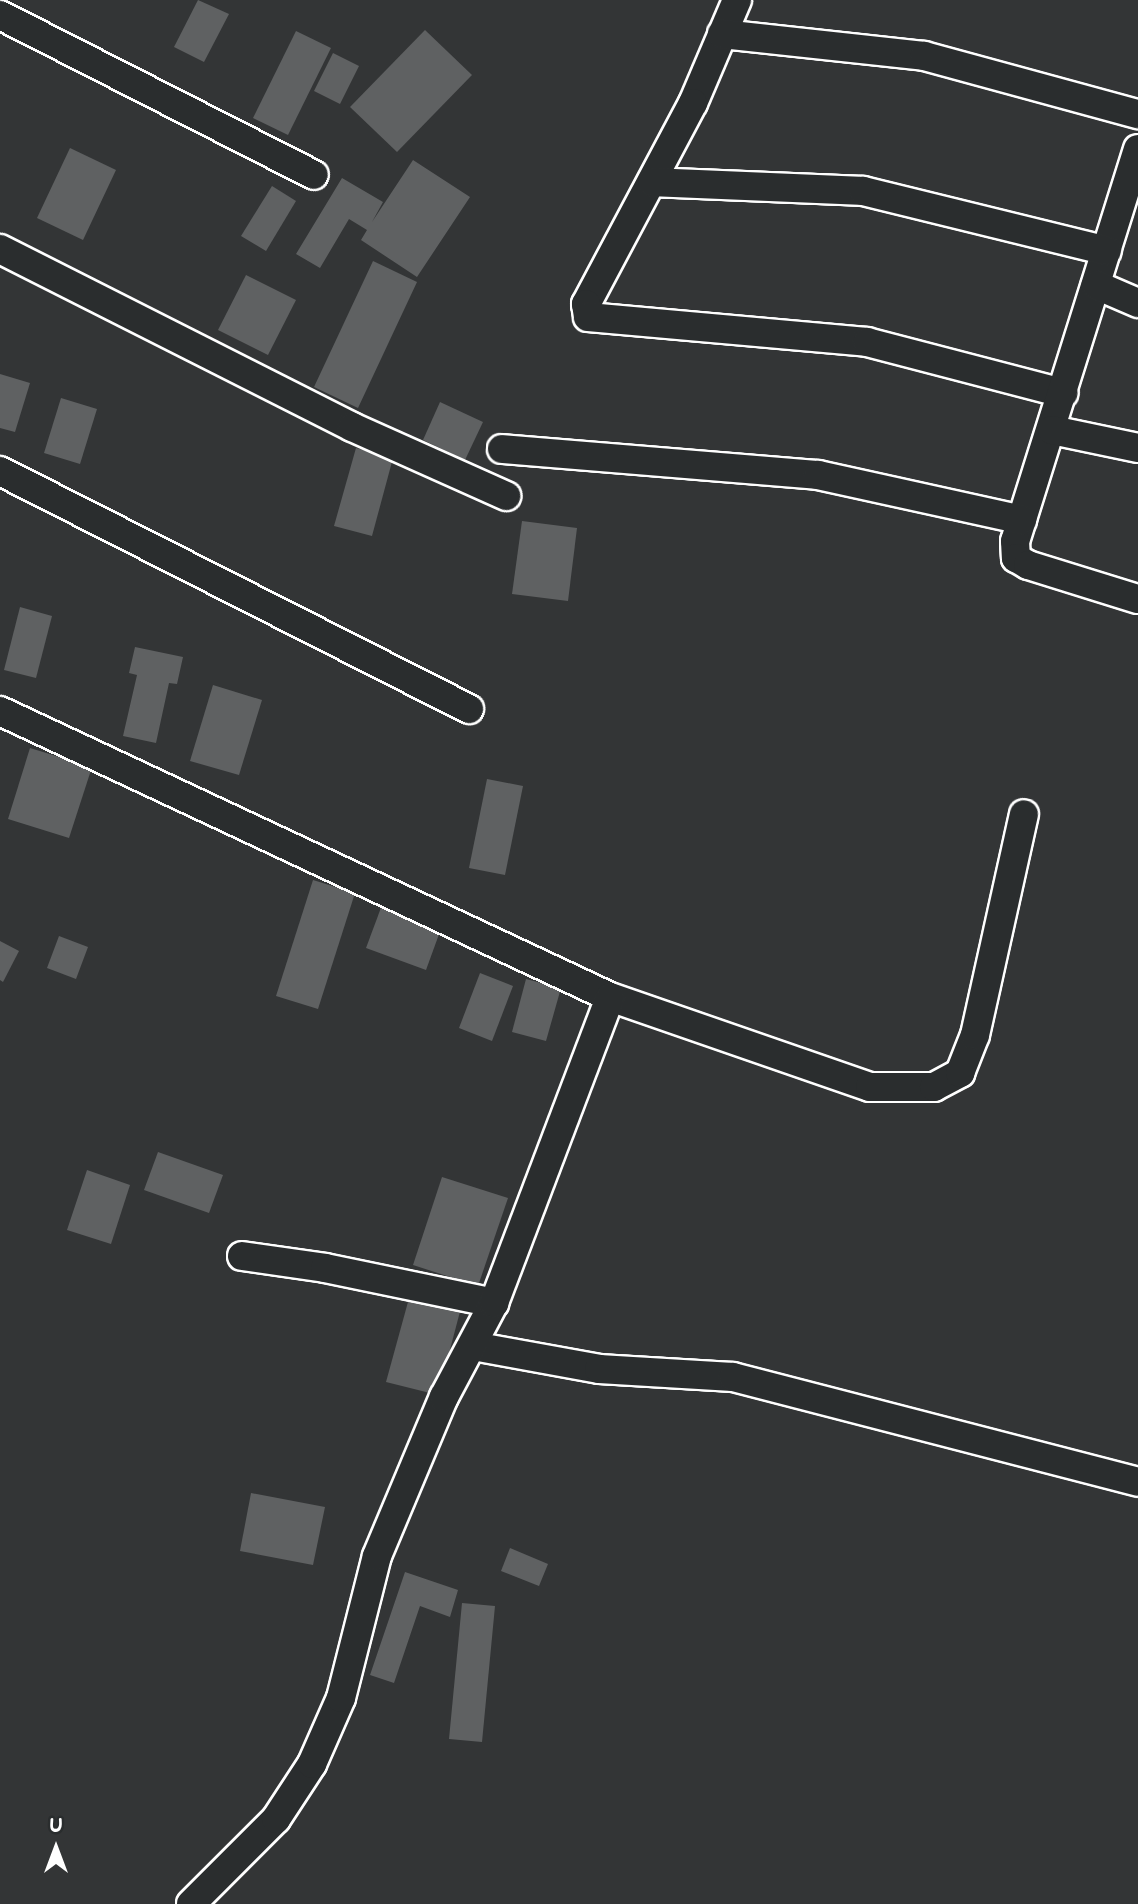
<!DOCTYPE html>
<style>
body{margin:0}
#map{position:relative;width:1138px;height:1904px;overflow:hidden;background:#333536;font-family:"Balsamiq Sans",sans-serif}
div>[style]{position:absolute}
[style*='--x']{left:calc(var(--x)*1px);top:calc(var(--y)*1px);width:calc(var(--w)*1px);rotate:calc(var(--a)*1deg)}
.building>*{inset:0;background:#5f6162}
.roads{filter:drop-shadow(2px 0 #fff) drop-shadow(-2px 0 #fff) drop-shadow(0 2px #fff) drop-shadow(0 -2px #fff)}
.street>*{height:28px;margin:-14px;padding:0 14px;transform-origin:14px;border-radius:14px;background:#2a2d2e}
span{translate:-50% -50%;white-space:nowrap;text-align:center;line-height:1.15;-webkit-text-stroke:6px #2a2d2e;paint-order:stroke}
.north{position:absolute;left:21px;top:1813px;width:70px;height:70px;-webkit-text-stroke:5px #2a2d2e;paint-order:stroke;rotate:0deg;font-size:19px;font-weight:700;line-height:28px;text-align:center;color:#fff}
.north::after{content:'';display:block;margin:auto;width:24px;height:32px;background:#fff;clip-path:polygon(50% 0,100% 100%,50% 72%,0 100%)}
</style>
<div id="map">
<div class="building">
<div style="clip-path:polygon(198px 0,229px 14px,204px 62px,174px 47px)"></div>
<div style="clip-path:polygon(425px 30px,472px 75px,397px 152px,350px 107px)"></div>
<div style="clip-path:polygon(296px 31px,331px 48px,288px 135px,253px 118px)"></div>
<div style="clip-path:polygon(333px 53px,359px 66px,340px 104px,314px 91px)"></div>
<div style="clip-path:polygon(70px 148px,116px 170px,83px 240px,37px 218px)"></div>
<div style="clip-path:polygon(413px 160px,470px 197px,417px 277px,361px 240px,367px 230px,349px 219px,320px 268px,296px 254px,342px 178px,383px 202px,372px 222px)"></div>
<div style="clip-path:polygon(272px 186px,296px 201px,266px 251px,241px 236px)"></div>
<div style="clip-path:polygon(373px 261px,417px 282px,358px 408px,314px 387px)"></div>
<div style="clip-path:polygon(246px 275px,296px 300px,268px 355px,218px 330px)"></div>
<div style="clip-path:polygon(0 374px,30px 383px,15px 432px,0 428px)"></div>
<div style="clip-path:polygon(61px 398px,97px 409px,80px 464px,44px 453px)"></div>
<div style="clip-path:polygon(440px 402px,483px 422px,465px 460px,423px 440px)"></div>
<div style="clip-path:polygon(356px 448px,393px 458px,372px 536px,334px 526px)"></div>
<div style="clip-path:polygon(522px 521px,577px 528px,568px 601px,512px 594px)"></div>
<div style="clip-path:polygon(20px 607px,52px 616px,36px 678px,4px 670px)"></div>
<div style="clip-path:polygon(135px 647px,183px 657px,177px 684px,169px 683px,156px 743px,123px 736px,137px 675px,129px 673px)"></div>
<div style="clip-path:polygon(213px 685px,262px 700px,239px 775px,190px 761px)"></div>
<div style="clip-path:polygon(30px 748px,92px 767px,69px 838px,8px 819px)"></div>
<div style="clip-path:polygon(487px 779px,523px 786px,505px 875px,469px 868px)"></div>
<div style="clip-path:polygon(313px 880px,355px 893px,318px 1009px,276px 996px)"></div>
<div style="clip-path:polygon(382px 905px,442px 926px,426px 970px,366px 948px)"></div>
<div style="clip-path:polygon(59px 936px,88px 947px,76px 979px,47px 968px)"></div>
<div style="clip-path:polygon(0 941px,19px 951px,3px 982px,0 980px)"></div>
<div style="clip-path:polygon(480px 973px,513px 986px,492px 1041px,459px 1028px)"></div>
<div style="clip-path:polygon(526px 979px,561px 988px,546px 1041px,512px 1032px)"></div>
<div style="clip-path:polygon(158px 1152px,223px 1175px,209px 1213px,144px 1190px)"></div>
<div style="clip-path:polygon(87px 1170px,130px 1185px,111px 1244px,67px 1230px)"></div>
<div style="clip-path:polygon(442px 1177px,508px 1198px,478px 1286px,413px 1265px)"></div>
<div style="clip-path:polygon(411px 1291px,462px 1304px,438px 1395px,386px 1382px)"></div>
<div style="clip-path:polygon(251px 1493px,325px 1507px,313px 1565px,240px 1551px)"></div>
<div style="clip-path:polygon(510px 1548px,548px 1564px,539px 1586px,501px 1571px)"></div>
<div style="clip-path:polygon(405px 1572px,458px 1590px,450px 1617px,420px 1606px,394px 1683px,370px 1675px)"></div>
<div style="clip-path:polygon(462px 1603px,495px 1606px,482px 1742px,449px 1739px)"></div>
</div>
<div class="roads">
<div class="street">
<div style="--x:737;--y:0;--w:112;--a:113.1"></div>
<div style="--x:693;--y:103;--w:228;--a:118"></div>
<div style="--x:586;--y:304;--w:13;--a:81"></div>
<div style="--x:588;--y:317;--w:280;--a:5.1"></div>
<div style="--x:867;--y:342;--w:203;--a:14.6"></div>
<div style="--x:0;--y:15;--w:352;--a:27"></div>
<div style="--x:722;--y:34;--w:203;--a:6.2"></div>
<div style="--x:924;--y:56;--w:222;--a:15.2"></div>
<div style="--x:1138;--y:149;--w:411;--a:107.4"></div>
<div style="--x:1015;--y:541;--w:17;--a:87"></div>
<div style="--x:1016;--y:558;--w:14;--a:30"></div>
<div style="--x:1028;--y:565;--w:115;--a:17.2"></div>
<div style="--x:652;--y:182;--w:211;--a:2.4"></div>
<div style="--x:863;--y:191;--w:251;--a:13.8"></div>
<div style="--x:0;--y:249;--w:394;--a:26.8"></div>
<div style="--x:352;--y:427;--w:169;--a:24.1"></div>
<div style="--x:1096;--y:285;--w:46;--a:23.2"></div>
<div style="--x:1052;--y:430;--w:88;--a:11.8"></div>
<div style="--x:502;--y:449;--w:317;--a:4.7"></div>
<div style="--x:818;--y:475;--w:209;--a:12.4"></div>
<div style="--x:0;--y:471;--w:526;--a:26.91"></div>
<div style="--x:0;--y:711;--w:674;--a:25.12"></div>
<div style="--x:610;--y:997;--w:275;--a:19.1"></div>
<div style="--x:870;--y:1087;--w:64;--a:0"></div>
<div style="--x:934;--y:1087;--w:30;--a:-28"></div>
<div style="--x:960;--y:1073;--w:41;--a:-68.5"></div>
<div style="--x:975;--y:1035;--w:226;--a:-77.5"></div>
<div style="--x:242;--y:1256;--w:84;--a:8.2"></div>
<div style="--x:325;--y:1268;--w:173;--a:11.7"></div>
<div style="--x:473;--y:1346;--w:128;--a:10.3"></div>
<div style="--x:599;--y:1369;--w:134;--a:3.4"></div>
<div style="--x:733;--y:1377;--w:418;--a:14.5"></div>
<div style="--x:191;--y:1904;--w:120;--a:-45"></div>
<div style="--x:276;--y:1819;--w:66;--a:-56.8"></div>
<div style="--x:312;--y:1764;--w:72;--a:-66.3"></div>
<div style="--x:341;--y:1698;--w:146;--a:-75.8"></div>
<div style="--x:377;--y:1556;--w:173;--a:-67.2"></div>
<div style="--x:444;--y:1397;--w:106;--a:-62"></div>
<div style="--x:494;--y:1303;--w:327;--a:-69.2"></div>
</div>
</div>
<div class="north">U</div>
</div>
